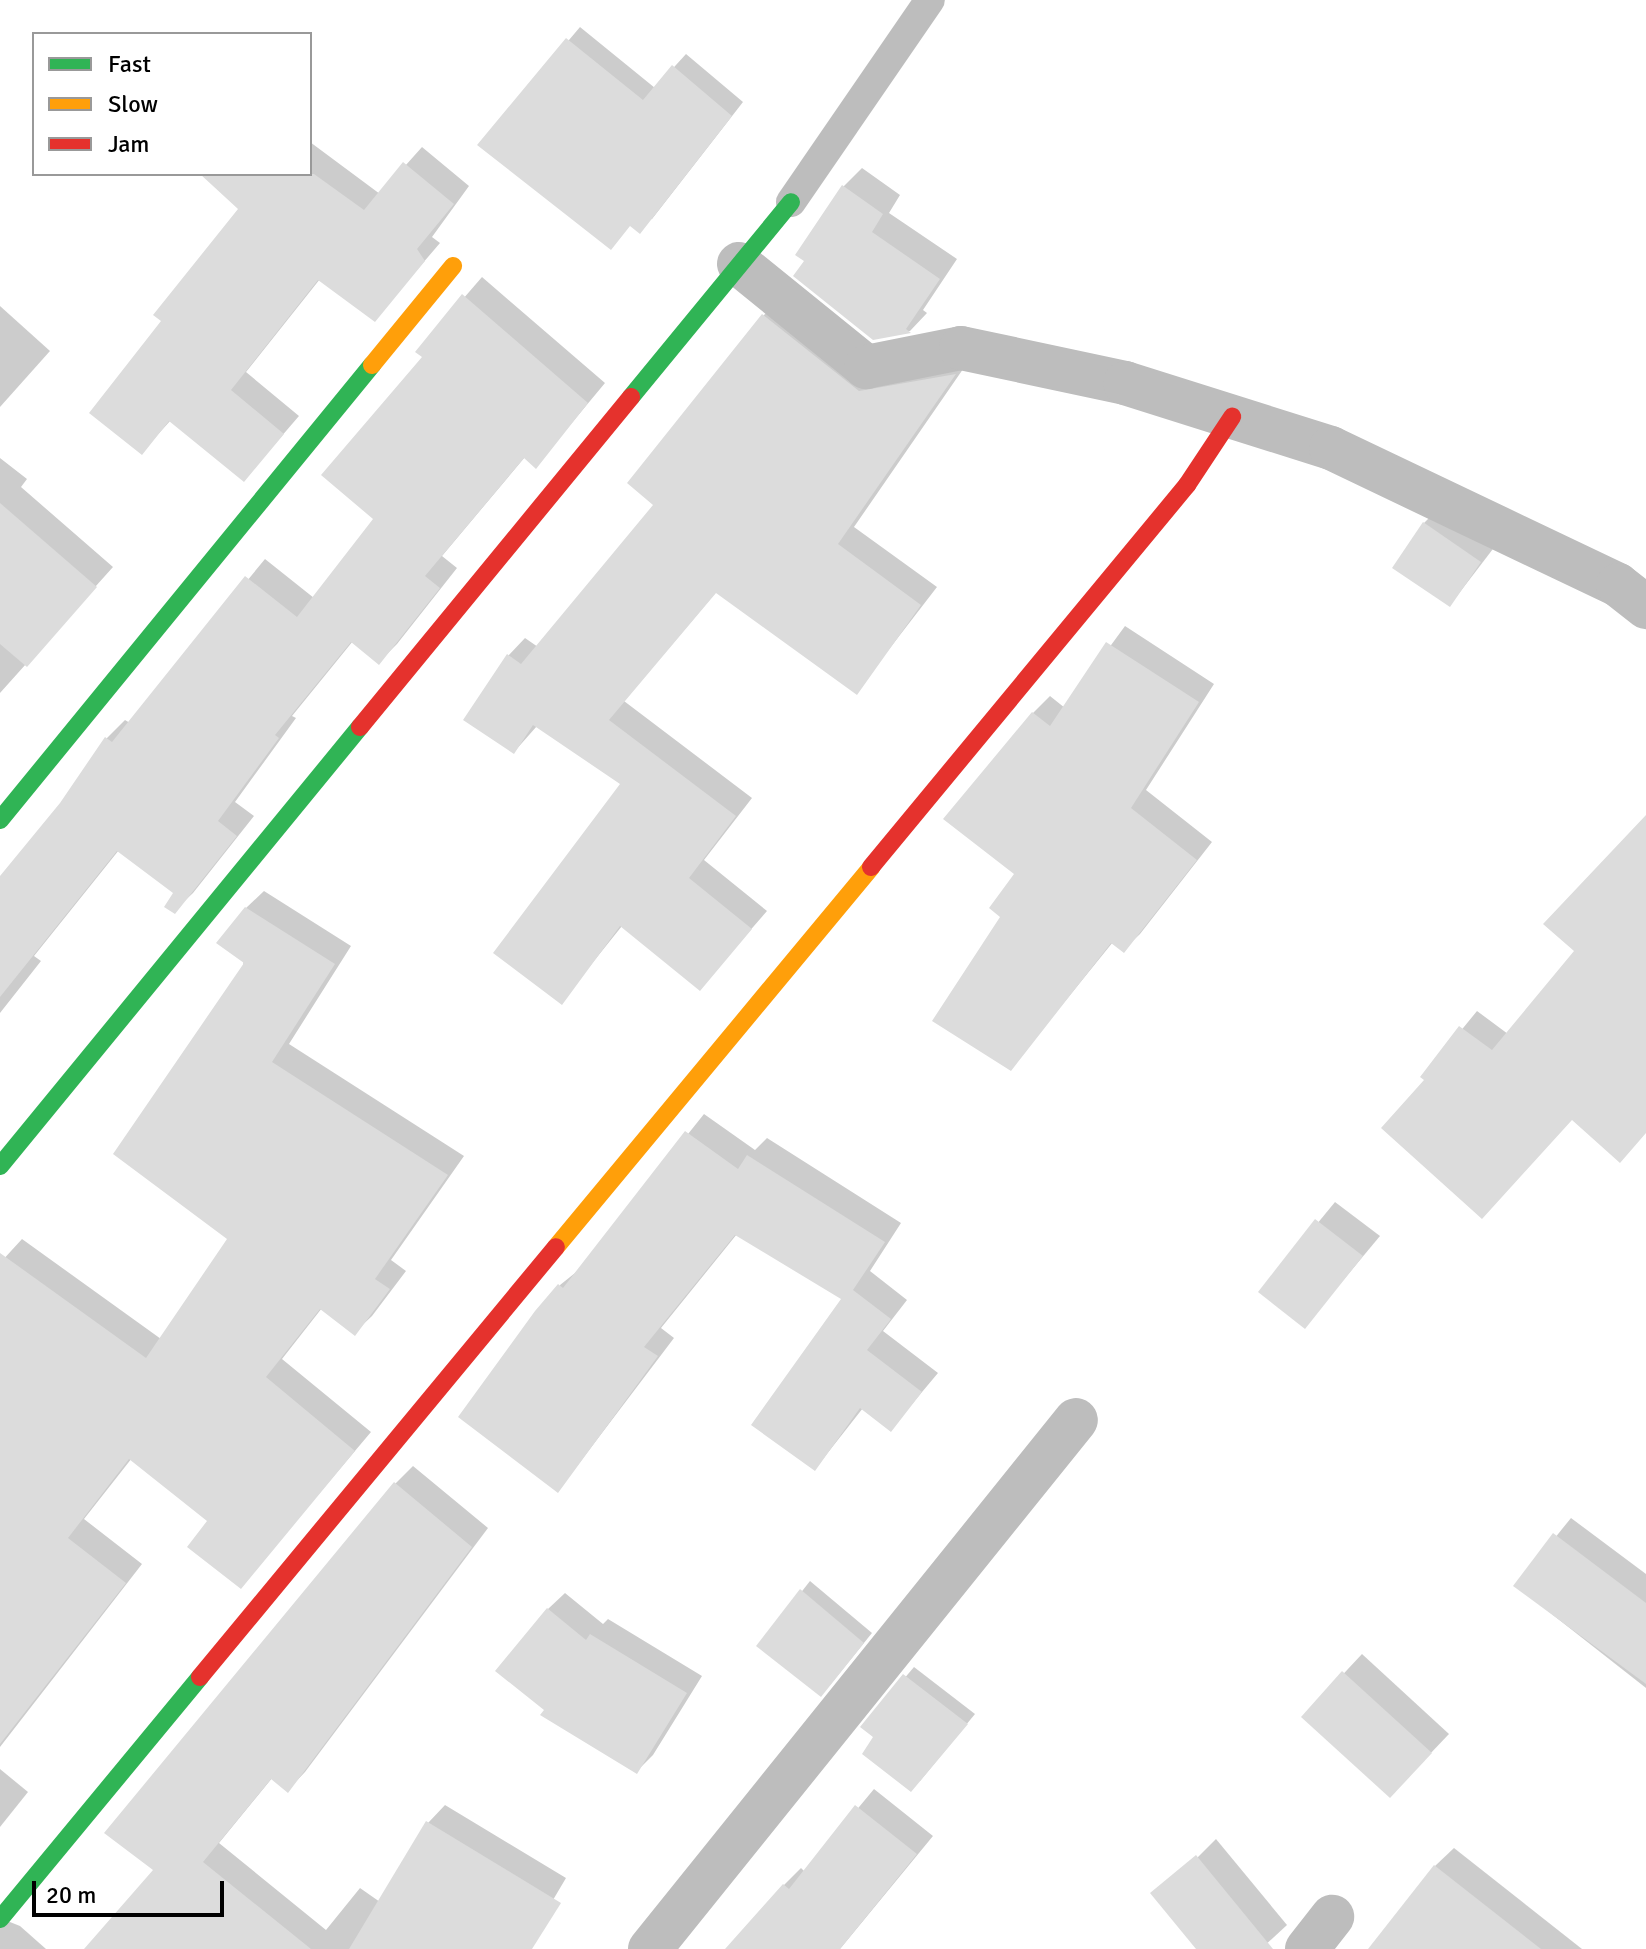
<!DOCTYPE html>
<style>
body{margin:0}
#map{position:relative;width:1646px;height:1949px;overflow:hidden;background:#fff;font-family:Signika,sans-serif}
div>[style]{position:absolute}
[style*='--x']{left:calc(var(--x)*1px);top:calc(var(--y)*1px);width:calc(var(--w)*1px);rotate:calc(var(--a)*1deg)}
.shadow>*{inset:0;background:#0003}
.building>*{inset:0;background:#dcdcdc}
.lane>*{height:30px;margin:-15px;padding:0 15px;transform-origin:15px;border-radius:15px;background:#bdbdbd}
.street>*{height:44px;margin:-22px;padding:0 22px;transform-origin:22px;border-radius:22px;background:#bdbdbd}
.fast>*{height:18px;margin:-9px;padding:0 9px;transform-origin:9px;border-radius:9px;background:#30b455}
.slow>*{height:18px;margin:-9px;padding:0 9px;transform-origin:9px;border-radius:9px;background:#ff9f0a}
.jam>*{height:18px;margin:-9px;padding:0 9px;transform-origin:9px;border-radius:9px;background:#e5322d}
span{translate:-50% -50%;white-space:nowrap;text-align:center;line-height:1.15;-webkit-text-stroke:6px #fff;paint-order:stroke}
.legend{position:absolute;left:32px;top:32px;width:280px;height:144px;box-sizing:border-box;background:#fff;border:2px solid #999;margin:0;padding:10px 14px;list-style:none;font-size:24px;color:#000}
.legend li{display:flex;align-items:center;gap:16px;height:40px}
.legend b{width:40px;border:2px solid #999}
.scale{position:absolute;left:32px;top:1881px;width:192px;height:36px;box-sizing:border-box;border:4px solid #000;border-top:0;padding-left:10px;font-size:24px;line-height:28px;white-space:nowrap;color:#000;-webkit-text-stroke:6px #fff;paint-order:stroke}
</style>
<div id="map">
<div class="shadow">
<div style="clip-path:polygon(580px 27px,655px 88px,686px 54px,743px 102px,652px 219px,631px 224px,611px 247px,480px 145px)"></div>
<div style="clip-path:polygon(310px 142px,380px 194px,422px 147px,469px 186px,432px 237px,440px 243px,375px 319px,320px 279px,246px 372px,299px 416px,244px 480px,171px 420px,142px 452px,164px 321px,241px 209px,203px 174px,310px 174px)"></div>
<div style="clip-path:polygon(862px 168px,900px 195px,889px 213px,957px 259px,923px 310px,927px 313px,910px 331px,873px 338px,807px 261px,844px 186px)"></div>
<div style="clip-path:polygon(482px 277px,605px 383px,536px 466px,525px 457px,442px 556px,457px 568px,397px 644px,379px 662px,353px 641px,292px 716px,296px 718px,235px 802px,254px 816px,193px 893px,174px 911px,176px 893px,119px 850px,34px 956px,41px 961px,0 1013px,0 879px,62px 804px,107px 738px,125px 720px,130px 723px,265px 559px,314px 598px,376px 519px,425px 356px,418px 351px)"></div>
<div style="clip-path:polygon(780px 299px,877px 375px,970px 359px,854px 527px,937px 587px,856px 692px,717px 591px,624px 701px,752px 798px,704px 860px,767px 911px,700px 988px,622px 926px,561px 1002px,623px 783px,537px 726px,514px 752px,508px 656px,525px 638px,538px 647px,656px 504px,763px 316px)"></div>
<div style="clip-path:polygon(0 306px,50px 351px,0 407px)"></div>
<div style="clip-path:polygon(0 458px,27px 479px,21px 487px,113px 567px,0 693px)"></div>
<div style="clip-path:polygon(1440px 507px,1496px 545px,1450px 605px,1424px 523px)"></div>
<div style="clip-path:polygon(1125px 626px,1214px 684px,1146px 790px,1212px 842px,1140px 934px,1123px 950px,1113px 942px,1011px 1068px,1002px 916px,1017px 874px,1033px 713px,1050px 696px,1065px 708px)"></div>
<div style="clip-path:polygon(1646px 819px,1646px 1132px,1572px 1118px,1423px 1077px,1477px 1011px,1508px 1034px,1576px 951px)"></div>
<div style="clip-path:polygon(264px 891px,351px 946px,289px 1044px,464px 1156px,391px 1260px,406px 1271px,372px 1316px,354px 1333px,322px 1308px,282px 1359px,371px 1432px,241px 1586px,210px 1521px,132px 1458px,84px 1519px,142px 1564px,0 1747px,0 1263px,22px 1239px,161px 1339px,230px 1238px,246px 908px)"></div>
<div style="clip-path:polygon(704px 1114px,755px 1150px,767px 1138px,901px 1223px,870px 1271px,907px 1300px,883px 1331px,938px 1373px,891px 1429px,863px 1408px,815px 1469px,843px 1298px,737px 1234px,661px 1328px,674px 1338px,558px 1491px,560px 1285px,580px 1269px)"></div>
<div style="clip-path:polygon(1335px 1202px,1380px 1236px,1305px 1326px,1261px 1292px)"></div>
<div style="clip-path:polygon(413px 1466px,488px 1528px,305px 1772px,288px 1790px,273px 1777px,219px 1843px,326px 1930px,360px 1888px,380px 1902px,428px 1823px,445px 1805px,566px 1878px,524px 1949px,87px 1949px,156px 1870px,395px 1484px)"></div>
<div style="clip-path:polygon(1571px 1518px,1646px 1574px,1646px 1688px,1516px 1586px)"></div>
<div style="clip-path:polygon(810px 1581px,872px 1633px,830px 1685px,759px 1646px)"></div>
<div style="clip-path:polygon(565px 1593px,603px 1624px,608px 1619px,702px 1676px,653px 1755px,637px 1771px,546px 1709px,548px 1609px)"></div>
<div style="clip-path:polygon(1362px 1654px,1449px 1734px,1408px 1777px,1304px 1716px)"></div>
<div style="clip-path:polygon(914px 1667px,975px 1714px,920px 1781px,863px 1727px)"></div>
<div style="clip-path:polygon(0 1769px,28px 1792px,0 1827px)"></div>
<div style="clip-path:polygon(874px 1789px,933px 1836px,840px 1949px,729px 1949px,784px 1885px,801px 1868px,805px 1872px)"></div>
<div style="clip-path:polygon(1216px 1839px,1287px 1925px,1261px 1949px,1199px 1949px,1198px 1857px)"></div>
<div style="clip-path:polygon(1454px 1848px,1582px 1949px,1459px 1949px,1435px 1866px)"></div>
<div style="clip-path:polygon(0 1918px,20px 1926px,46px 1949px,0 1949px)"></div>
</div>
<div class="building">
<div style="clip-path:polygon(566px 38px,643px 100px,672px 65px,732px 116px,640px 234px,630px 226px,611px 250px,477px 145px)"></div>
<div style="clip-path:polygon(403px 162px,454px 204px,417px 249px,425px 261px,375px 322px,318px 280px,231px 390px,284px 434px,244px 482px,169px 421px,142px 455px,89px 413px,161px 321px,153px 315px,238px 209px,200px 174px,314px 174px,364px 210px)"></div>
<div style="clip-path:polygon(842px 185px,883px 214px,872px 232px,940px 279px,906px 329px,911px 333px,873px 340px,793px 276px,804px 261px,795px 255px)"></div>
<div style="clip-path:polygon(462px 294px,588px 403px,536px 469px,524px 458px,425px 576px,440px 588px,379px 665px,351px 642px,275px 735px,279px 738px,218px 821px,237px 836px,175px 914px,164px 907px,173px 893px,117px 851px,0 997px,0 876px,60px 803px,105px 737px,112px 742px,245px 576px,297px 617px,373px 519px,321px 475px,422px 357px,415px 352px)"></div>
<div style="clip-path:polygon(762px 314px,859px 391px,956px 374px,838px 544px,921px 605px,857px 695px,716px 593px,609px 720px,736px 816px,689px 878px,752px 929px,700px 991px,620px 926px,562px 1005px,493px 953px,620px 784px,533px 725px,514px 754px,463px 720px,507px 654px,521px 664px,653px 505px,627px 483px)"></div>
<div style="clip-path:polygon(0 503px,97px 587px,27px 667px,0 644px)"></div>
<div style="clip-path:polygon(1423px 522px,1481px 562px,1450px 607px,1392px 568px)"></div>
<div style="clip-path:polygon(1106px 642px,1199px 702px,1131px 808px,1197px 860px,1124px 953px,1111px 943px,1011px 1071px,932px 1021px,1000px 917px,989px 908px,1014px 874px,943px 819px,1032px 712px,1050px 726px)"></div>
<div style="clip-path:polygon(1646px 815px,1646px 1133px,1620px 1163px,1572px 1120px,1482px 1219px,1381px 1128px,1424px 1080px,1420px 1077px,1459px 1026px,1492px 1050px,1574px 951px,1543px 924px)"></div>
<div style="clip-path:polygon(245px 907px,335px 964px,272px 1062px,448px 1175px,375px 1279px,390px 1289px,355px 1336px,320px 1309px,266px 1377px,355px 1451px,241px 1589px,187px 1547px,207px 1521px,129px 1459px,68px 1538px,126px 1583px,0 1744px,0 1253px,146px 1358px,227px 1239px,113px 1154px,244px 963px,216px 943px)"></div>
<div style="clip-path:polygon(685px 1131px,738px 1169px,747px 1155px,885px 1242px,853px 1290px,891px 1319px,867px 1350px,922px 1392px,891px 1432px,860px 1408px,815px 1471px,751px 1425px,841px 1299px,735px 1235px,644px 1347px,658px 1356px,558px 1493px,458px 1417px,535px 1311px,558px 1284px,563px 1288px)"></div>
<div style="clip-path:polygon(1315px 1219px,1363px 1256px,1305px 1329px,1258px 1292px)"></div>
<div style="clip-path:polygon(394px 1482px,472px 1547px,288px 1793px,271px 1779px,203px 1862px,311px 1949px,84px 1949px,153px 1870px,104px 1833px)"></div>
<div style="clip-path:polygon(1553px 1533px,1646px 1603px,1646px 1684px,1513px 1586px)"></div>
<div style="clip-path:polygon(800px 1589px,864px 1643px,821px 1697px,756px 1646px)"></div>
<div style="clip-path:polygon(547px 1608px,586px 1640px,590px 1634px,687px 1693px,637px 1774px,540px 1715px,544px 1710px,495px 1671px)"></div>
<div style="clip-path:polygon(1342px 1671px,1432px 1753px,1390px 1798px,1301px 1717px)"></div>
<div style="clip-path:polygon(903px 1674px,968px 1724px,911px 1792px,862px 1754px,873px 1737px,860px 1727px)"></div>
<div style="clip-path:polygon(855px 1805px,917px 1854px,840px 1949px,725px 1949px,783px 1884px,789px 1889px)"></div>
<div style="clip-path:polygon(426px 1821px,561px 1903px,532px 1949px,349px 1949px)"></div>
<div style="clip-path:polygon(1196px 1855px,1273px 1949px,1196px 1949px,1150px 1893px)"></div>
<div style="clip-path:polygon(1434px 1865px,1541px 1949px,1368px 1949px)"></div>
</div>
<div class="lane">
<div style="--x:791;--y:202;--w:245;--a:-55.5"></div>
</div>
<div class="street">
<div style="--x:739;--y:264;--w:164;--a:39"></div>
<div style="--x:866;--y:367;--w:97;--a:-11.3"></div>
<div style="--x:961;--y:348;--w:168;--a:12"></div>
<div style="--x:1125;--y:383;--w:216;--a:17.5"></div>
<div style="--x:1331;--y:448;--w:318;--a:25.5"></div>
<div style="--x:1618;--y:585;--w:36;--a:38"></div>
<div style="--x:650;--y:1949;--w:679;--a:-51.16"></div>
<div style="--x:1307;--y:1949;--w:41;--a:-52"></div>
</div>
<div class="fast">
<div style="--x:631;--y:397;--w:252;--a:-50.6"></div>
<div style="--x:0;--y:820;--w:588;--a:-50.73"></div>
<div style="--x:0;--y:1166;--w:568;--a:-50.65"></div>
<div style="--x:0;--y:1919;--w:314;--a:-50.4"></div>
</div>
<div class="slow">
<div style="--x:372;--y:365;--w:128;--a:-50.7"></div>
<div style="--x:556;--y:1247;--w:494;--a:-50.3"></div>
</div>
<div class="jam">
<div style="--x:360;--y:727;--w:427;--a:-50.6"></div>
<div style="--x:871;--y:867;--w:496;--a:-50.4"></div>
<div style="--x:1187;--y:485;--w:82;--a:-56.5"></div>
<div style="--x:200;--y:1677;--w:558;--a:-50.38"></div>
</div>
<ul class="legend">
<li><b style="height:10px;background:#30b455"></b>Fast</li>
<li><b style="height:10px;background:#ff9f0a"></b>Slow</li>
<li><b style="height:10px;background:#e5322d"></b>Jam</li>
</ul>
<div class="scale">20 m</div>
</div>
